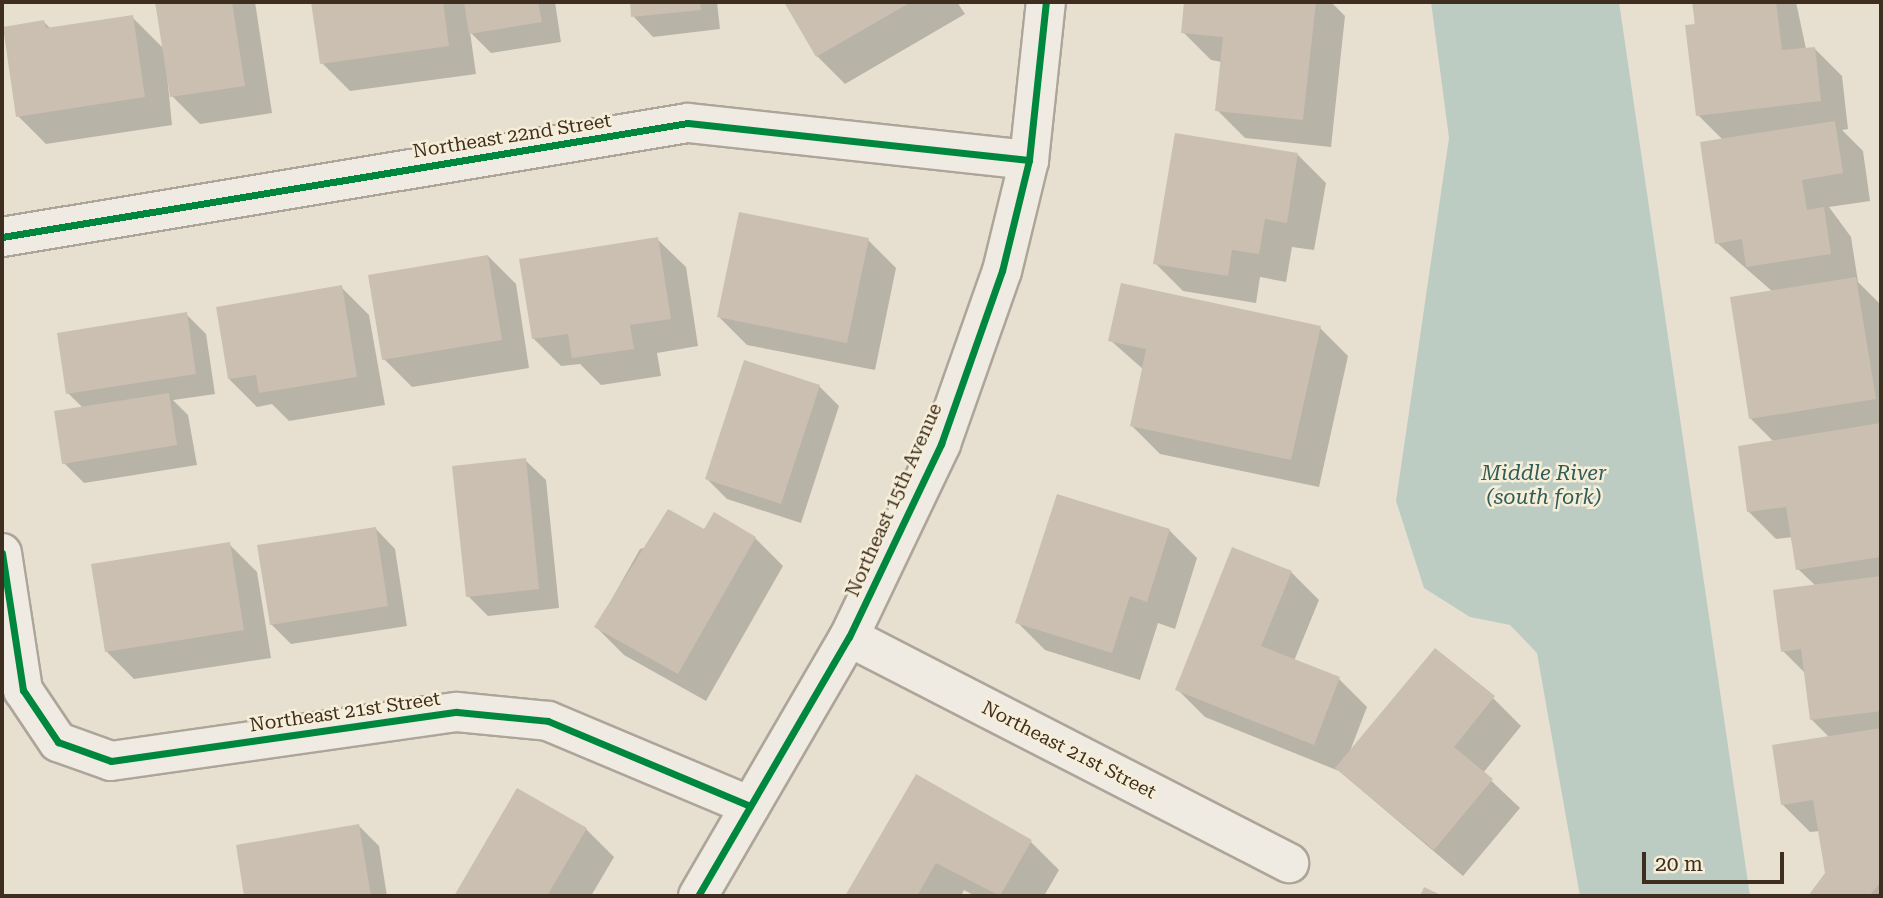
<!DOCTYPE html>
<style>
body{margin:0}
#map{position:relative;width:1883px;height:898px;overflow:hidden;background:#e7e0d1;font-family:"Roboto Serif",serif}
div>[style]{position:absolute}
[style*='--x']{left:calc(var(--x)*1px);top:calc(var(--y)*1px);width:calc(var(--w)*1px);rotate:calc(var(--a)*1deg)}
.water>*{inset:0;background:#bcccc2}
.shadow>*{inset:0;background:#0003}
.building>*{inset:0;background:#cbbfb2}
.roads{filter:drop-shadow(2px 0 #ada599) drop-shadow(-2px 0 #ada599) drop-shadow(0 2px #ada599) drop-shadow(0 -2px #ada599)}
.minor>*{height:38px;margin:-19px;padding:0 19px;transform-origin:19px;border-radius:19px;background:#efebe3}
.tertiary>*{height:38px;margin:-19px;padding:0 19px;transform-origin:19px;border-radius:19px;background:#efebe3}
.cycleway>*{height:7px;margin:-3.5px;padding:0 3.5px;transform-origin:3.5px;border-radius:3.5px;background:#00873e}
span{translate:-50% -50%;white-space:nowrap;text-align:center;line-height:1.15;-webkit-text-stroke:5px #f7eed8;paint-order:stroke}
.street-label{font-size:19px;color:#3d2e20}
.water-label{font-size:21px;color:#2f5d5a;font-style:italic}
.frame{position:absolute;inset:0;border:4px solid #3d2e20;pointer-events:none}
.scale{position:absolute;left:1642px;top:852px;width:142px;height:32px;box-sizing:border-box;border:4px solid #3d2e20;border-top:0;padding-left:9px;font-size:21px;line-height:24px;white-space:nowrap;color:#3d2e20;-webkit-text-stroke:5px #f7eed8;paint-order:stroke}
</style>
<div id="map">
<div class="water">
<div style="clip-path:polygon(1431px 2px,1619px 2px,1750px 896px,1580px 896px,1537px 653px,1510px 625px,1470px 617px,1424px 588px,1396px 501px,1449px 138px)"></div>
</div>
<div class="shadow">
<div style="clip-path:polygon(157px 2px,255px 2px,272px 113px,200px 124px,172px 96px,165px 55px,172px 125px,46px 144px,18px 116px,44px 22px,51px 29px,132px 17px,164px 49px)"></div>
<div style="clip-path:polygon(313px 2px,555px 2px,561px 42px,491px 53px,470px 32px,476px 74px,350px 91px,322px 63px)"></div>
<div style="clip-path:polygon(632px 2px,717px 2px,720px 29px,653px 37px,633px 16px)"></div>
<div style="clip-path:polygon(786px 2px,957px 2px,965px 14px,845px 84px,817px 56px)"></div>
<div style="clip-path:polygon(1186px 2px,1331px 2px,1345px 16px,1331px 147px,1245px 138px,1217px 110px,1222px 62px,1211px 60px,1183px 32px)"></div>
<div style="clip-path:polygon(1694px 2px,1796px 2px,1806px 49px,1814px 48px,1842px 76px,1848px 129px,1842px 130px,1863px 151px,1870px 201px,1829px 207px,1851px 237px,1858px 282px,1881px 305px,1881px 896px,1810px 896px,1827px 873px,1820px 831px,1810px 832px,1782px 804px,1830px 738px,1812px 720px,1806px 674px,1783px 651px,1816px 586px,1798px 569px,1793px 537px,1776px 539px,1748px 511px,1774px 442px,1751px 419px,1773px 292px,1717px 243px,1723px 140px,1698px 115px)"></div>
<div style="clip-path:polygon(1298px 155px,1326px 183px,1314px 250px,1292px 247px,1286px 282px,1260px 277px,1256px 303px,1183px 291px,1155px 263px)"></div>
<div style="clip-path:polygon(657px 239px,686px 267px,698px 346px,657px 353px,661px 376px,601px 385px,580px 364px,561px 366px,533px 338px)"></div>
<div style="clip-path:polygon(868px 240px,896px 268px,875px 370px,747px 345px,719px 317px)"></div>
<div style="clip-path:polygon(488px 256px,516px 284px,529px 368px,412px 387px,384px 359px)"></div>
<div style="clip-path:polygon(341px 287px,369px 315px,385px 405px,289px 421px,272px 404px,257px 407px,229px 379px)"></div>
<div style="clip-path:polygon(186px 314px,206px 334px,215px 394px,173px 400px,188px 415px,197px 465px,84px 483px,64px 463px,83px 408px,68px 393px)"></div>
<div style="clip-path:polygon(1320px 328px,1348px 356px,1319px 487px,1160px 454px,1132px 426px,1144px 370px,1110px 340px)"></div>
<div style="clip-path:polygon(819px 386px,839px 406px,801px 523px,727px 499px,707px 479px)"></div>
<div style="clip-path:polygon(525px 460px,546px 480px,559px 608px,488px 616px,468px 596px)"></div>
<div style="clip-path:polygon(375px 528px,395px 549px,407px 626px,291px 644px,271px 624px)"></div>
<div style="clip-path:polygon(1169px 530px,1197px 558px,1175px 629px,1158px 623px,1140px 680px,1045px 650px,1017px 622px)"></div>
<div style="clip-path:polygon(705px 531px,755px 538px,783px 566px,706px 701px,624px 655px,596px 627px,640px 549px)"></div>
<div style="clip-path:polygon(229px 544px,257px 572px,271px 658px,134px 679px,106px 651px)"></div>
<div style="clip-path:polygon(1291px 572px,1319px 600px,1294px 661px,1339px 679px,1367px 707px,1350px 751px,1493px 698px,1521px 726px,1483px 773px,1520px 808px,1463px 876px,1339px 771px,1205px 717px,1177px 689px)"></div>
<div style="clip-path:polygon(917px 776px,1031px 842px,1059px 870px,1044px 896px,975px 896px,964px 890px,961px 896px,848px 896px)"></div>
<div style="clip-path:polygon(518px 790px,586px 829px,614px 857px,591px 896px,456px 896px)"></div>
<div style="clip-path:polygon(359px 826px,379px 846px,387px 896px,246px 896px,238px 846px)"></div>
</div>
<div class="building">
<div style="clip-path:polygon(155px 2px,232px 2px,245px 86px,170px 97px)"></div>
<div style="clip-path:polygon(311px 2px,443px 2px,449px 46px,320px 64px)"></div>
<div style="clip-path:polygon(464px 2px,538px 2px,542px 22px,469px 34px)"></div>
<div style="clip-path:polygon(630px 2px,700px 2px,701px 10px,631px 17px)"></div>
<div style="clip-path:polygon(784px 2px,911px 2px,816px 57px)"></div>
<div style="clip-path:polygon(1184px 2px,1316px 2px,1303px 120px,1215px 111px,1223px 37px,1181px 33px)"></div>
<div style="clip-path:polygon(1692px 2px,1776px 2px,1782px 50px,1815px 47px,1821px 101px,1696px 116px,1685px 25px,1695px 24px)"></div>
<div style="clip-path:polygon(133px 15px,145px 97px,16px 117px,3px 27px,44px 20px,46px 28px)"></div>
<div style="clip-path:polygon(1835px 121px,1843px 173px,1802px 180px,1807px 210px,1824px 207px,1831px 254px,1746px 267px,1742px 239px,1715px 244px,1700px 142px)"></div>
<div style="clip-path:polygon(1175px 133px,1298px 153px,1287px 223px,1265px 219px,1259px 254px,1232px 250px,1228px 276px,1153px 264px)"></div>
<div style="clip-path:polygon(739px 212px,869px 238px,847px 343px,717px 317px)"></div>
<div style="clip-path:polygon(658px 237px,671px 319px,630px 325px,634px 349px,572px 358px,568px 334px,532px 339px,519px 259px)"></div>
<div style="clip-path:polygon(488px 255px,502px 340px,382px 360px,368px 275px)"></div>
<div style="clip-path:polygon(1856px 277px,1876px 399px,1749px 419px,1730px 297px)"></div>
<div style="clip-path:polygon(1121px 283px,1321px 326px,1291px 460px,1130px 426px,1146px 349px,1108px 341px)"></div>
<div style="clip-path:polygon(342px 285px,357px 377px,259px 393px,256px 375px,228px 379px,216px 307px)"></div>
<div style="clip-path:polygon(187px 312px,196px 374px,66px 394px,57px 333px)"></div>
<div style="clip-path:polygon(744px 360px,820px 385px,781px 504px,705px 479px)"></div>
<div style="clip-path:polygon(169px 393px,177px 445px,62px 464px,54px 411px)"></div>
<div style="clip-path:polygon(1881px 423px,1881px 557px,1796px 570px,1786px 507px,1747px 512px,1738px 446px)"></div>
<div style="clip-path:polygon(526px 458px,539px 589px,466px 597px,452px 466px)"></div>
<div style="clip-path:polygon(1057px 494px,1170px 529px,1147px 602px,1130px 596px,1112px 653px,1015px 623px)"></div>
<div style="clip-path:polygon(668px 509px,704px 529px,714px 512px,756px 537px,678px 674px,594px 627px)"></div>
<div style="clip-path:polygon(376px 527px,388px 606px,270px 625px,257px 545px)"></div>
<div style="clip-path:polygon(230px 542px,244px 630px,105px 652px,91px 564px)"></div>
<div style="clip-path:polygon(1232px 547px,1292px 571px,1261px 646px,1340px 677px,1314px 745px,1175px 690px)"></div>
<div style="clip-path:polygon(1881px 576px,1881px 711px,1810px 720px,1801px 649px,1781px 652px,1773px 590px)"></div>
<div style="clip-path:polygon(1435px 648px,1495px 696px,1454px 747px,1493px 779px,1434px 850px,1335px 768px)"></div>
<div style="clip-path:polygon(1881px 728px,1881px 882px,1869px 896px,1808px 896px,1825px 873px,1813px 800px,1781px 805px,1772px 745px)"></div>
<div style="clip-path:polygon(916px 774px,1032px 840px,1000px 896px,936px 863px,917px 896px,845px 896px)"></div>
<div style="clip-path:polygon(517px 788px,587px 828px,547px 896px,454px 896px)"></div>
<div style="clip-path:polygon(359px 824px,371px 896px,244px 896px,236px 845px)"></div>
<div style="clip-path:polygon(1424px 887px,1443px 896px,1420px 896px)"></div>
</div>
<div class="roads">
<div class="minor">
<div style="--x:2;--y:237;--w:695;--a:-9.44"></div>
<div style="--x:688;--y:123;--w:343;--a:6.2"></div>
<div style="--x:2;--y:553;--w:139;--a:81.3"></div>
<div style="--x:23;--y:690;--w:63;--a:56.1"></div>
<div style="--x:58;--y:742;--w:56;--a:19.7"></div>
<div style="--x:111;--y:761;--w:349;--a:-8.1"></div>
<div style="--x:457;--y:712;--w:91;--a:5.6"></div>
<div style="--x:548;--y:721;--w:219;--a:22.8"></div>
<div style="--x:849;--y:637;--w:495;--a:27.2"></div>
</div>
<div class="tertiary">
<div style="--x:698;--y:896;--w:300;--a:-59.8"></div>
<div style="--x:849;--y:637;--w:214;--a:-64.5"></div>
<div style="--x:941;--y:444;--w:183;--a:-70.6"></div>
<div style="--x:1002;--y:271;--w:114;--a:-76.3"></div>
<div style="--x:1029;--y:160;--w:159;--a:-83.9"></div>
</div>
</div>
<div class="cycleway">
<div style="--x:2;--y:237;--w:695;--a:-9.44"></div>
<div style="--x:688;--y:123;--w:343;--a:6.2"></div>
<div style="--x:2;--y:553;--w:139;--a:81.3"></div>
<div style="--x:23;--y:690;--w:63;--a:56.1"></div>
<div style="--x:58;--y:742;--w:56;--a:19.7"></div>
<div style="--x:111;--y:761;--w:349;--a:-8.1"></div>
<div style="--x:457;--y:712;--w:91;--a:5.6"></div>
<div style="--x:548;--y:721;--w:219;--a:22.8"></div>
<div style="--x:698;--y:896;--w:300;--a:-59.8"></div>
<div style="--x:849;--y:637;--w:214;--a:-64.5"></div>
<div style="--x:941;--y:444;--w:183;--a:-70.6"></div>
<div style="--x:1002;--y:271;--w:114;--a:-76.3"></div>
<div style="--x:1029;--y:160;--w:159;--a:-83.9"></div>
</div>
<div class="street-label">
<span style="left:512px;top:136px;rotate:-9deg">Northeast 22nd Street</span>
<span style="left:894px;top:500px;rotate:-66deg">Northeast 15th Avenue</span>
<span style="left:345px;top:712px;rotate:-8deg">Northeast 21st Street</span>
<span style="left:1069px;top:750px;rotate:27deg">Northeast 21st Street</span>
</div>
<div class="water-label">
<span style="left:1544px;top:485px">Middle River<br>(south fork)</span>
</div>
<div class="frame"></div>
<div class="scale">20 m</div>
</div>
